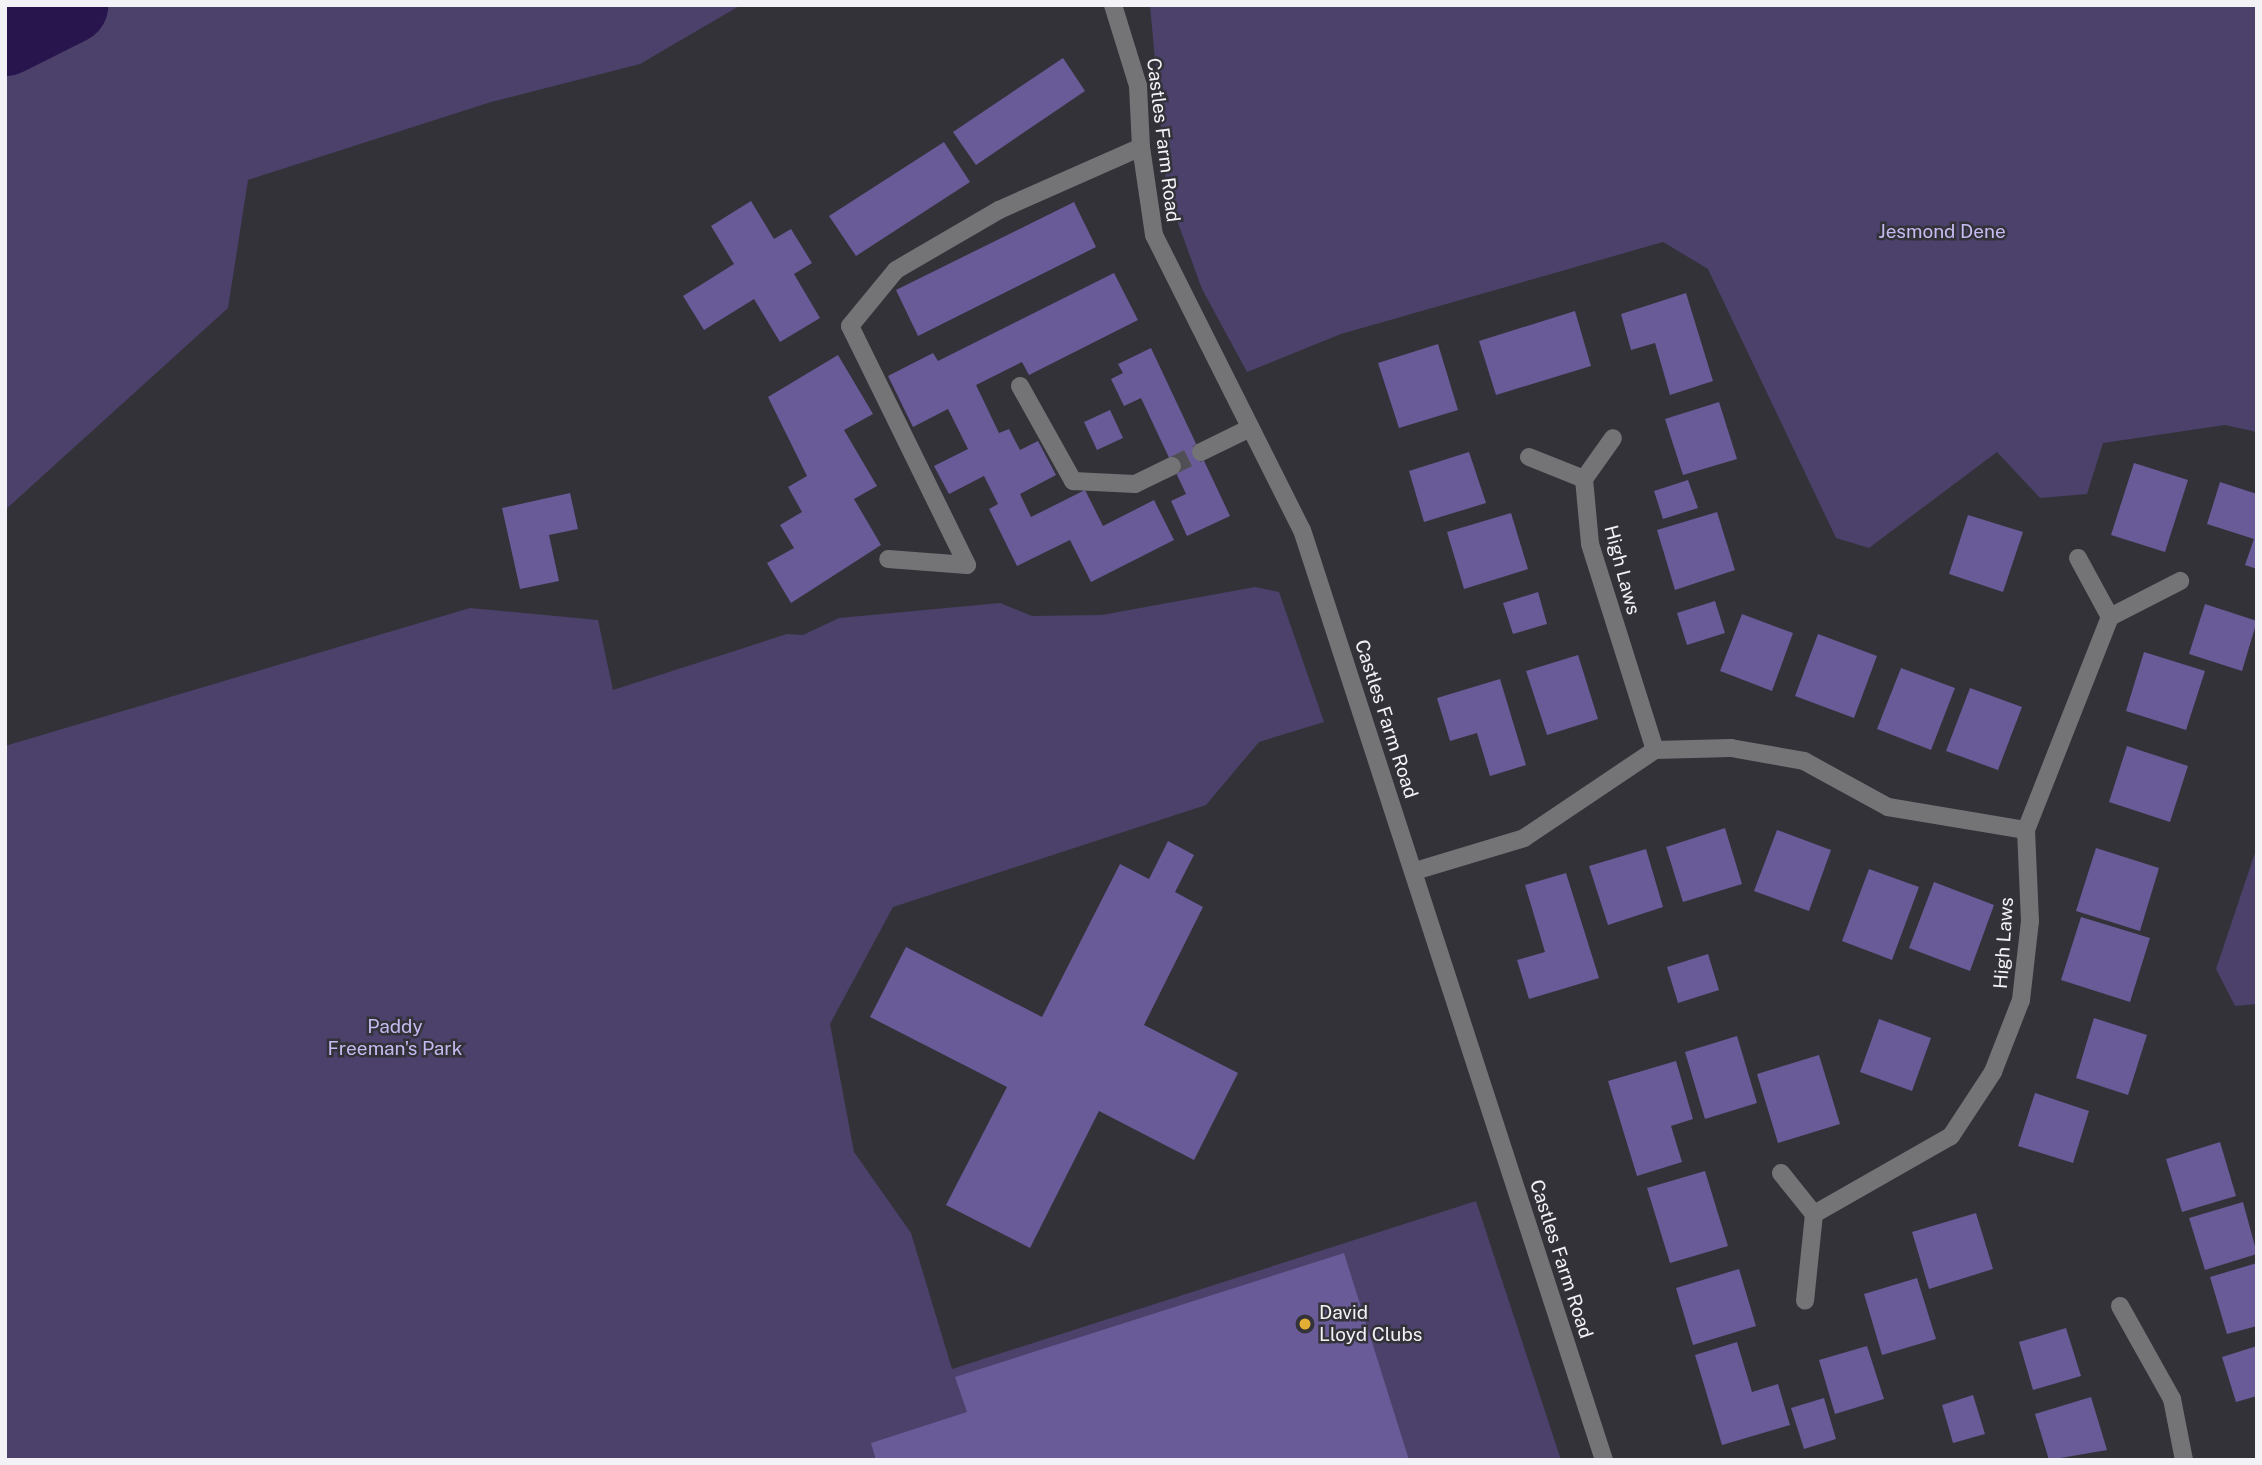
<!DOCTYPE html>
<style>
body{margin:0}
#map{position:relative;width:2262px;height:1465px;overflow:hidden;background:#333239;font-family:"Public Sans",sans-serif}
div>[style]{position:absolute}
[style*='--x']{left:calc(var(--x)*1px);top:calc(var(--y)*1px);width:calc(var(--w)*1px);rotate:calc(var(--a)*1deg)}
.green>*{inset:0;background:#4b416a}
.river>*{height:77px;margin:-38.5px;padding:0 38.5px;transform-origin:38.5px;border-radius:38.5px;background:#28154d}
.building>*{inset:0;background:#695a98}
.minor-tunnel>*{height:18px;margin-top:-9px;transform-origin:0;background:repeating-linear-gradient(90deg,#504f56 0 18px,transparent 0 27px)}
.service>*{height:18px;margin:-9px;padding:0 9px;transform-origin:9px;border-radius:9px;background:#747477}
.pedestrian>*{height:18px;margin:-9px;padding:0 9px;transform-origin:9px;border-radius:9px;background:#747477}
.minor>*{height:18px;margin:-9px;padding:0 9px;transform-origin:9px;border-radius:9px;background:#747477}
.dots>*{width:19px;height:19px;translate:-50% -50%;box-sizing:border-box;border:4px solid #333239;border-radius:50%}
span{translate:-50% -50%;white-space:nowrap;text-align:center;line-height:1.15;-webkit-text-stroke:5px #333239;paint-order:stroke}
.street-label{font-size:19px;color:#f3f3f7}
.park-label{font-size:19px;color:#c6bbf1}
.poi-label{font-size:19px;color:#f3f3f7}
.left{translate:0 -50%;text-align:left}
.frame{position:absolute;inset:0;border:7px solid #f3f3f7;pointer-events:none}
</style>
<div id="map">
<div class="green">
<div style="clip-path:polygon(5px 5px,741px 5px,640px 64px,491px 102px,248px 180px,228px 308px,5px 510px)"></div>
<div style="clip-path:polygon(1150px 5px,2257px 5px,2257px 432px,2225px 425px,2103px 443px,2087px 494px,2040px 498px,1997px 452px,1869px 548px,1836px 538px,1708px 269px,1663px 242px,1341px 334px,1247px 372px,1202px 289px,1167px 193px)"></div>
<div style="clip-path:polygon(1255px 587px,1279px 592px,1324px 722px,1259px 742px,1206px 805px,893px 907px,830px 1024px,854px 1152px,911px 1233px,952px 1369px,1476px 1201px,1561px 1460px,5px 1460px,5px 746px,470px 608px,598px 620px,613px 690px,787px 634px,803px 635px,839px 618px,1000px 603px,1032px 616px,1102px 615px)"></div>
<div style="clip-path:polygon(2257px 847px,2257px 1004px,2235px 1006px,2216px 969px)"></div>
</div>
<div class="river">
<div style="--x:5;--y:37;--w:72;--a:-26.6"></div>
</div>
<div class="building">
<div style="clip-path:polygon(1063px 58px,1085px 91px,976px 165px,953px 132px)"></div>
<div style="clip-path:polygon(944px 142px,970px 182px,856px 256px,829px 216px)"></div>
<div style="clip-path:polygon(751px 201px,774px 239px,791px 229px,812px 263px,794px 274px,820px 318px,780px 342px,754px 299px,704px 330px,683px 296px,734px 264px,711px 226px)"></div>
<div style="clip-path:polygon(1074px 202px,1096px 247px,918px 336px,896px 290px)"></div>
<div style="clip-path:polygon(1114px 273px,1138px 320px,1029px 375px,1022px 362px,976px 385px,999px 433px,1009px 429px,1020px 450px,1038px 441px,1056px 475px,1020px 494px,1031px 517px,1085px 490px,1103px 526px,1154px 500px,1174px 540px,1091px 582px,1070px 540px,1017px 566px,989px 509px,998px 504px,984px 476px,949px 494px,934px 466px,968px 449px,948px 409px,913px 427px,888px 376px,933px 353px,938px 361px)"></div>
<div style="clip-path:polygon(1686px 293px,1713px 381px,1670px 395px,1655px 343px,1631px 350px,1621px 314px)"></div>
<div style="clip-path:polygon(1575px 311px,1591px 366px,1496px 395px,1479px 341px)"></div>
<div style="clip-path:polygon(1438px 344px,1458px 410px,1399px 428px,1378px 363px)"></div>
<div style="clip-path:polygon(1151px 348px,1230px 516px,1187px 536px,1171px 501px,1186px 494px,1141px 398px,1124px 406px,1111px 379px,1123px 373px,1118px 364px)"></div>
<div style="clip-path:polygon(838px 355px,873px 414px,844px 430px,877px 486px,854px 499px,881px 545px,791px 603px,767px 563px,794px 548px,780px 525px,802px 512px,788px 487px,807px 476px,768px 397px)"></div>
<div style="clip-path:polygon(1719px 402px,1737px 459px,1683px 475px,1665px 419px)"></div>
<div style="clip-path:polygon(1110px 410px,1123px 438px,1097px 450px,1084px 422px)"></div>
<div style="clip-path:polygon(1469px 452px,1486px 503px,1424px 522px,1409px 471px)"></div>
<div style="clip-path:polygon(2134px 463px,2188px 480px,2165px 552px,2111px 535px)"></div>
<div style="clip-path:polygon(1688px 480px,1698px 508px,1663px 519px,1654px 491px)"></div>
<div style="clip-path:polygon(2220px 482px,2257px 494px,2257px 569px,2245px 565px,2254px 539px,2207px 524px)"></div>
<div style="clip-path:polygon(570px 493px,578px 529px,549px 535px,559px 581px,520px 589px,502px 508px)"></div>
<div style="clip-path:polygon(1717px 512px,1735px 570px,1675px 590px,1657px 530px)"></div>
<div style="clip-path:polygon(1511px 513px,1528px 569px,1464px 589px,1447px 532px)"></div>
<div style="clip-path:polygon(1968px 515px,2023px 532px,2003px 592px,1949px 574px)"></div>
<div style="clip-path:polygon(1538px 592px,1547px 624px,1513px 634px,1503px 603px)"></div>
<div style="clip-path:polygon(1715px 601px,1725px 633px,1687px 645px,1677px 613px)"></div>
<div style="clip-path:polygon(2205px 604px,2257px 621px,2242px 671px,2189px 654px)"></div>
<div style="clip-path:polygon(1742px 614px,1793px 633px,1772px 691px,1720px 671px)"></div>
<div style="clip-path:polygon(1818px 634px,1877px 656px,1854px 718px,1795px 696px)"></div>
<div style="clip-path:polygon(2144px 652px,2205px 671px,2186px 730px,2126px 711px)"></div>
<div style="clip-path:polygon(1578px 655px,1598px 719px,1547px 735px,1526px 671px)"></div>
<div style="clip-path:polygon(1901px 668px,1955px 688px,1931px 750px,1877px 729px)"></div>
<div style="clip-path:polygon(1500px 679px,1526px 765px,1490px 776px,1477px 733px,1450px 741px,1437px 698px)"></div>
<div style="clip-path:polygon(1970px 688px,2022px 707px,1998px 770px,1946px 751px)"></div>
<div style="clip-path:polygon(2127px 746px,2188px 766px,2170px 822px,2109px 802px)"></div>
<div style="clip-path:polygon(1725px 828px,1742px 884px,1683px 902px,1666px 847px)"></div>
<div style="clip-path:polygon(1777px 830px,1831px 850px,1809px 911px,1754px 891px)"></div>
<div style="clip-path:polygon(1168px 841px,1194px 855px,1175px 892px,1203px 907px,1144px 1025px,1238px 1073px,1194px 1160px,1099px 1111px,1030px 1248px,946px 1205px,1007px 1087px,870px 1017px,906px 947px,1042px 1017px,1120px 864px,1149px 879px)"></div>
<div style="clip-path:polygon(2096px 848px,2159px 868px,2140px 931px,2076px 911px)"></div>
<div style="clip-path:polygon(1646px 849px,1663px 907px,1608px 925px,1589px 866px)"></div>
<div style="clip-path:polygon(1869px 869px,1919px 887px,1892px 960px,1842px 941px)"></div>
<div style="clip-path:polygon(1566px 873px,1599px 978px,1529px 999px,1517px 960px,1545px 952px,1525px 885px)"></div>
<div style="clip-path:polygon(1934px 882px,1994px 905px,1970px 971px,1909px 948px)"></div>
<div style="clip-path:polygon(2081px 917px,2150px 938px,2130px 1002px,2061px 980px)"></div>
<div style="clip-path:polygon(1708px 954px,1719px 990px,1678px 1003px,1667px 967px)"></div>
<div style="clip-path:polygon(2094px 1018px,2147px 1035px,2128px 1095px,2076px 1078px)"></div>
<div style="clip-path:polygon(1879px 1019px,1931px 1038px,1912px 1091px,1860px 1072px)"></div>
<div style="clip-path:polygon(1737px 1036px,1757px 1103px,1705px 1119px,1685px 1052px)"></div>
<div style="clip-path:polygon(1819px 1055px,1840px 1124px,1778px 1143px,1757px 1074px)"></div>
<div style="clip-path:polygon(1676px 1061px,1693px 1119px,1671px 1126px,1682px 1162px,1637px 1176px,1608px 1081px)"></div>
<div style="clip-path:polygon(2035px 1093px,2089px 1111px,2073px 1163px,2018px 1146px)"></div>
<div style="clip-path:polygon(2220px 1142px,2236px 1196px,2182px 1212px,2166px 1159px)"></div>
<div style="clip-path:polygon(1705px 1171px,1728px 1246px,1670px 1263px,1647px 1188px)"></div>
<div style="clip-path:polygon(2243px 1202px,2257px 1254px,2205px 1270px,2189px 1218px)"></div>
<div style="clip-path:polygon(1976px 1213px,1993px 1269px,1929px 1289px,1912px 1232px)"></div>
<div style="clip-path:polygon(1344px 1253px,1409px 1460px,876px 1460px,871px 1443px,967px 1412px,955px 1377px)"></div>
<div style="clip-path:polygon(2257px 1263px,2257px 1326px,2227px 1334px,2210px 1277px)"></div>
<div style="clip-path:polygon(1739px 1269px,1756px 1326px,1693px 1345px,1676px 1288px)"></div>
<div style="clip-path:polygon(1917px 1278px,1936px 1339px,1882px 1355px,1864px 1294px)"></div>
<div style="clip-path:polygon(2066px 1328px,2081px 1376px,2033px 1390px,2019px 1342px)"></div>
<div style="clip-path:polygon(1737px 1342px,1752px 1392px,1778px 1384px,1790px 1425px,1722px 1445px,1695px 1355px)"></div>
<div style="clip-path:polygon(1867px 1346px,1884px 1399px,1835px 1414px,1819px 1360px)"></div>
<div style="clip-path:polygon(2257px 1346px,2257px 1396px,2236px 1402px,2222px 1357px)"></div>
<div style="clip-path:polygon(1973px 1395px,1985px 1434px,1953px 1443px,1942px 1405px)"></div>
<div style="clip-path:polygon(2091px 1397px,2107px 1450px,2049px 1460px,2035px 1414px)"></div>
<div style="clip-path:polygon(1824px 1398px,1836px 1439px,1804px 1449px,1791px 1408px)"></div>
</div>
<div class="minor-tunnel">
<div style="--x:1172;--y:466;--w:32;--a:-26"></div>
</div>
<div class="service">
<div style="--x:850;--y:326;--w:266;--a:63.9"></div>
<div style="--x:967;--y:565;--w:79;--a:-175.7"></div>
<div style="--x:1529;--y:457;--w:59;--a:21.8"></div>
<div style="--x:1584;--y:479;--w:50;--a:-54.7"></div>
<div style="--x:2078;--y:558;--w:67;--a:61.5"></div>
<div style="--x:2110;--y:617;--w:79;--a:-27.2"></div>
<div style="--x:1781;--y:1173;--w:53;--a:51.2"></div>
<div style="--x:1814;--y:1214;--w:87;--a:95.9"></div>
</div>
<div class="pedestrian">
<div style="--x:1113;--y:5;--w:85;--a:72.8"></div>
<div style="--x:1138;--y:86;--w:61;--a:87.2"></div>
</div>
<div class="minor">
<div style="--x:850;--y:326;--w:72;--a:-50.6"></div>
<div style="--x:896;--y:270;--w:119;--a:-30.2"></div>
<div style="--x:999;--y:210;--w:155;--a:-23.9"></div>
<div style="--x:1141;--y:147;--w:89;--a:81.6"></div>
<div style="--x:1154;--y:235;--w:330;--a:63.4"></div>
<div style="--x:1302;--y:530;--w:978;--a:72.01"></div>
<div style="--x:1020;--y:386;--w:109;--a:60.8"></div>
<div style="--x:1073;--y:481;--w:62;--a:2.8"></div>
<div style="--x:1135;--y:484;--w:41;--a:-25.9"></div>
<div style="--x:1201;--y:452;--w:55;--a:-26.1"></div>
<div style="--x:1584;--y:479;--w:65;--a:84.7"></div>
<div style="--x:1590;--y:544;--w:216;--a:72.5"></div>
<div style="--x:2026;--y:830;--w:229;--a:-68.5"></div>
<div style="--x:1415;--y:871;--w:114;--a:-16.8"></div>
<div style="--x:1524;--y:838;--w:158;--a:-33.9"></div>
<div style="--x:1655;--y:750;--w:76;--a:-1.5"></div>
<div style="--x:1731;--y:748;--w:74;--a:10.1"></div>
<div style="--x:1804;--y:761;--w:96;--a:28.7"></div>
<div style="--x:1888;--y:807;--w:140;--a:9.5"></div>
<div style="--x:2026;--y:830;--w:91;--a:87.5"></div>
<div style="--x:2030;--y:921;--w:80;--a:96.5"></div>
<div style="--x:2021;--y:1000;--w:77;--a:111.3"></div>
<div style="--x:1993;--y:1072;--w:77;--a:123.3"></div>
<div style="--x:1951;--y:1136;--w:158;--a:150.3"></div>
<div style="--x:2120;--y:1306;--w:107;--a:60.8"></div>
<div style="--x:2172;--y:1399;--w:62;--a:78.9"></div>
</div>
<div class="dots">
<div style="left:1305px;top:1324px;background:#e2af34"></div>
</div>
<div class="street-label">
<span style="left:1163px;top:140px;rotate:83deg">Castles Farm Road</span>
<span style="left:1622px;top:570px;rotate:75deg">High Laws</span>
<span style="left:1386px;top:719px;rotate:72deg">Castles Farm Road</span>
<span style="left:2004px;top:943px;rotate:-86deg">High Laws</span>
<span style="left:1561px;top:1259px;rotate:72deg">Castles Farm Road</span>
</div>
<div class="park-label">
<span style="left:1942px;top:232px">Jesmond Dene</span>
<span style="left:395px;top:1038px">Paddy<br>Freeman's Park</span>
</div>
<div class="poi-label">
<span class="left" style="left:1319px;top:1324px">David<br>Lloyd Clubs</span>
</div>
<div class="frame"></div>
</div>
